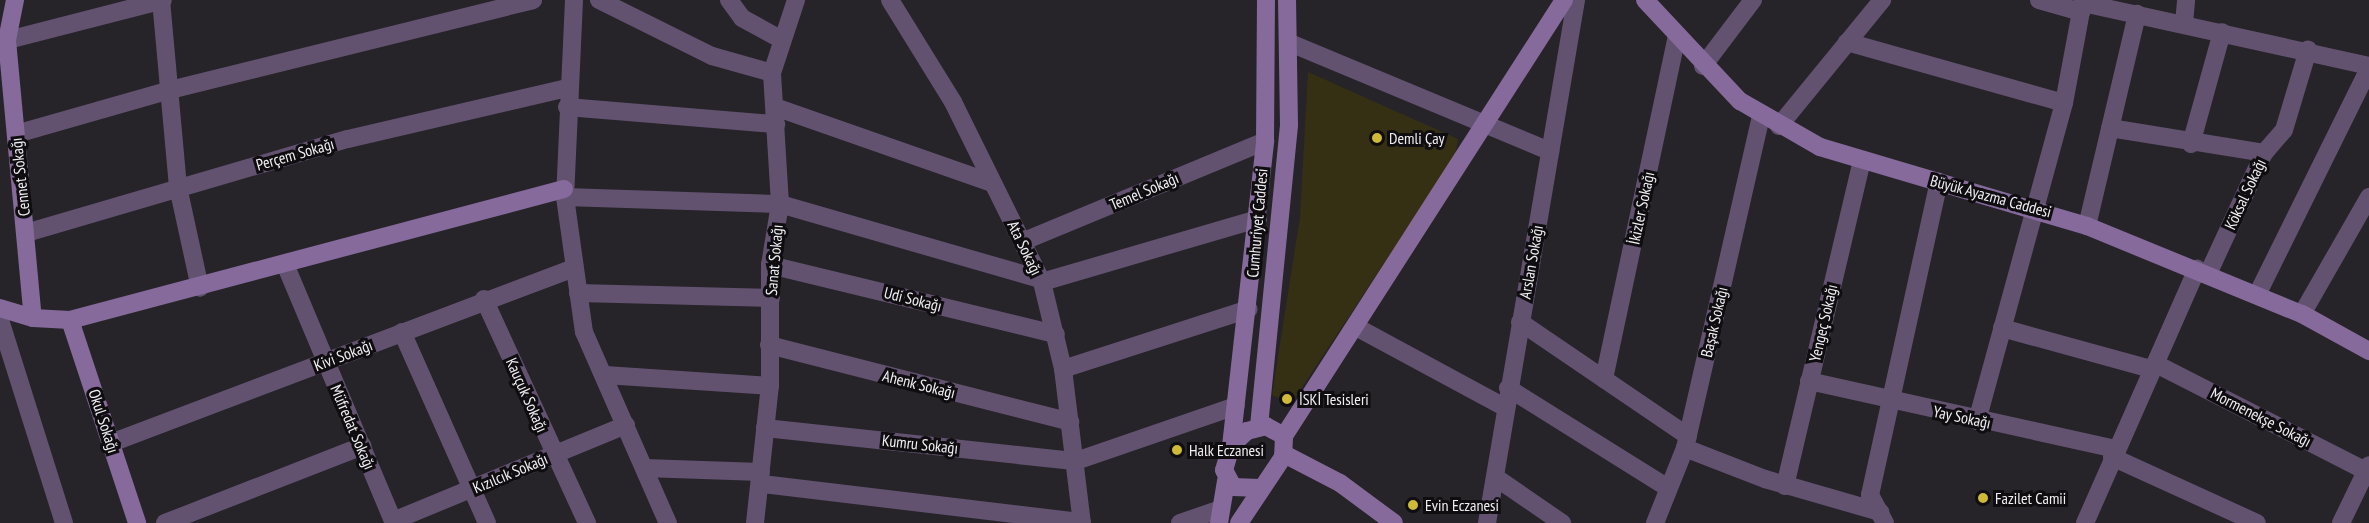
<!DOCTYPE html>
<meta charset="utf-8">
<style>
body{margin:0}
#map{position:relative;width:2369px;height:523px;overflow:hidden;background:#262329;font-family:"PT Sans Narrow",sans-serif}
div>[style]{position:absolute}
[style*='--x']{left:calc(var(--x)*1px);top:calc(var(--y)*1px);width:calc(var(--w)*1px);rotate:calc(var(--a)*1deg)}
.green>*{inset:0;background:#353013}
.street>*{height:18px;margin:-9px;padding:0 9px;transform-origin:9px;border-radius:9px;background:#625270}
.secondary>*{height:18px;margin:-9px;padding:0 9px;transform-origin:9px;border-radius:9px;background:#856a9b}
.dots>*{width:16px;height:16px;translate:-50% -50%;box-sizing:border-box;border:3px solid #0f0d10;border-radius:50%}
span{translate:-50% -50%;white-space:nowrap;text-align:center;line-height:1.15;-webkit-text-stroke:6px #0f0d10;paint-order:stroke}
.poi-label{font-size:16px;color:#f1eff3}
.left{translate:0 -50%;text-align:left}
.street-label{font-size:16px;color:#f1eff3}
</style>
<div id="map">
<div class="green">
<div style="clip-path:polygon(1308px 72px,1458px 139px,1455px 156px,1291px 404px,1272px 395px,1300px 217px)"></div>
</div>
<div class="street">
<div style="--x:161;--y:0;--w:188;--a:84.8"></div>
<div style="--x:178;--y:187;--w:103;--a:77.7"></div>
<div style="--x:574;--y:0;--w:197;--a:92.6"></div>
<div style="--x:565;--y:197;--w:136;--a:82"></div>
<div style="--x:584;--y:332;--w:209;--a:66.3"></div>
<div style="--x:599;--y:0;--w:126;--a:26.4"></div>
<div style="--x:712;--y:56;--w:62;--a:15.8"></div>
<div style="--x:729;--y:0;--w:22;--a:54"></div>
<div style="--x:742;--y:18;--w:46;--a:28.8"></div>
<div style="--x:890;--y:0;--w:120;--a:58.3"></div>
<div style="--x:953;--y:102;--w:201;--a:63.7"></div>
<div style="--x:1042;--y:282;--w:89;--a:76.4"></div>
<div style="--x:1063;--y:369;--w:155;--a:83"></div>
<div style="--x:2039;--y:0;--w:44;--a:15.9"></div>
<div style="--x:2083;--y:3;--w:293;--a:12.4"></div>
<div style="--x:2184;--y:24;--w:24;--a:-85"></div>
<div style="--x:0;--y:42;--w:168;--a:-14.4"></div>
<div style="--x:1847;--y:42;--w:225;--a:15.7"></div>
<div style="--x:1290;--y:43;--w:282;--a:22.6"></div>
<div style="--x:1703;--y:66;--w:83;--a:-52.9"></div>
<div style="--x:567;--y:107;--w:210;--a:4.7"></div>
<div style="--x:775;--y:107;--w:230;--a:19.3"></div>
<div style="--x:1779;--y:126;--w:163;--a:-50.7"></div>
<div style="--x:2110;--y:128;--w:156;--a:9.2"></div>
<div style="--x:16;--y:134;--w:160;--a:-15.9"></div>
<div style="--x:170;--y:90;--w:374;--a:-13.9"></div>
<div style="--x:2191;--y:144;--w:116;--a:-74.5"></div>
<div style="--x:565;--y:197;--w:215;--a:1.9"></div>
<div style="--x:780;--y:204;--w:271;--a:16.1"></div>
<div style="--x:2087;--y:226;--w:218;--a:-76.7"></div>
<div style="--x:26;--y:233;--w:335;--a:-16.3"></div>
<div style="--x:348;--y:139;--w:226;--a:-13.1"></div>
<div style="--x:1024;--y:241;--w:261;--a:-22.5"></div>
<div style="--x:285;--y:264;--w:281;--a:67.2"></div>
<div style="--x:770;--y:265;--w:294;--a:13.6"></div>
<div style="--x:2208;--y:274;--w:133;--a:-65.2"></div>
<div style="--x:2264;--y:153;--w:30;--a:-49"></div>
<div style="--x:2284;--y:130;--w:84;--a:-73.3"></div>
<div style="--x:1042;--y:282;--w:225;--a:-16.3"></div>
<div style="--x:578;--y:293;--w:193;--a:1.5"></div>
<div style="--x:2257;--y:295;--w:253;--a:-63.7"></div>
<div style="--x:484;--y:299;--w:247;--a:65.3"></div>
<div style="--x:2302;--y:314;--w:135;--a:-60.2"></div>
<div style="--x:0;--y:320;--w:213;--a:72.5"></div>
<div style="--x:1520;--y:322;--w:203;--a:34.2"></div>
<div style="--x:1358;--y:328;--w:166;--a:28.4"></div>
<div style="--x:2002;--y:328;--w:155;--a:15.4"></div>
<div style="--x:402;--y:332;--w:209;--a:66"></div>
<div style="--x:769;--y:345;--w:311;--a:14.3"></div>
<div style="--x:2156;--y:364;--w:236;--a:27"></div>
<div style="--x:1063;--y:369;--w:195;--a:-17.9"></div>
<div style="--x:605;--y:375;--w:165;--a:3.8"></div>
<div style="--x:1604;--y:379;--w:350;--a:-78"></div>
<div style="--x:1809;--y:381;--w:313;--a:12.5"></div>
<div style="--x:1508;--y:388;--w:189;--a:32"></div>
<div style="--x:1977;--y:421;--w:330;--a:-74.7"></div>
<div style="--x:2064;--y:103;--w:105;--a:-79.5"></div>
<div style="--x:765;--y:428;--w:313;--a:6.1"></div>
<div style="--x:1076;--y:461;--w:169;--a:-19"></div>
<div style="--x:111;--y:443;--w:495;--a:-20.7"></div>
<div style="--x:1685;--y:448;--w:86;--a:21.2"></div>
<div style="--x:1765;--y:479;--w:120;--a:16"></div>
<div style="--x:2112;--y:457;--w:159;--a:24.5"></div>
<div style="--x:644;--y:468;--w:117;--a:2"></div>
<div style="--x:1498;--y:479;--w:78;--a:34.5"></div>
<div style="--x:762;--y:484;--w:322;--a:6.8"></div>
<div style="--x:1785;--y:486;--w:335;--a:-76.7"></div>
<div style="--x:393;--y:521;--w:252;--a:-22.4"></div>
<div style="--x:165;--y:523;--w:212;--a:-21.3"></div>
<div style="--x:755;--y:523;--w:138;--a:-83.8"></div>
<div style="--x:770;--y:386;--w:121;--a:-90"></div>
<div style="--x:770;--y:265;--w:62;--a:-80.7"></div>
<div style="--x:780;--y:204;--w:131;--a:-93.5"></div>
<div style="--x:772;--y:73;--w:77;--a:-71.8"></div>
<div style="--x:1180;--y:523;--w:43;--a:-18.9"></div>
<div style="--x:1487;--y:523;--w:531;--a:-80.34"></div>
<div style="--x:1655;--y:523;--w:81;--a:-68.2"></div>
<div style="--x:1685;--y:448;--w:340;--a:-77.1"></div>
<div style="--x:1885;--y:523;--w:32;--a:-118"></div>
<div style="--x:1870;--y:495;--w:321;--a:-77.6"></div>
<div style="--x:2085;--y:523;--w:278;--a:-66.2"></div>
<div style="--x:2341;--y:523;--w:64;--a:-64.2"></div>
</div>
<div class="secondary">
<div style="--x:15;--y:0;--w:41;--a:101.3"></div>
<div style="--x:7;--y:40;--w:279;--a:84.7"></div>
<div style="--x:1645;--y:0;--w:139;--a:46.8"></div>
<div style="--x:1740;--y:101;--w:92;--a:29.9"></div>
<div style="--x:1820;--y:147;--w:278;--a:16.5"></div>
<div style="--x:2087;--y:226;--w:232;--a:22.3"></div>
<div style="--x:2302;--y:314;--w:77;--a:28.9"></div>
<div style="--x:0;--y:308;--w:34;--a:17"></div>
<div style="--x:33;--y:318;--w:37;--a:3"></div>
<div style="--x:70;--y:320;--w:511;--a:-14.85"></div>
<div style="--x:70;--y:320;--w:214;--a:71.7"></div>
<div style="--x:1259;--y:426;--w:302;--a:-84.3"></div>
<div style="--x:1289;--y:125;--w:125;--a:-90.9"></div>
<div style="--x:1284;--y:436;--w:518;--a:-57.29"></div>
<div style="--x:1231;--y:446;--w:307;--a:-83.6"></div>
<div style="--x:1265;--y:141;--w:141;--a:-89.6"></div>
<div style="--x:1284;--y:454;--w:63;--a:27.4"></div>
<div style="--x:1340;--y:483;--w:67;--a:36.5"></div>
<div style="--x:1219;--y:523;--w:43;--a:-80.5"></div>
<div style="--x:1239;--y:523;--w:79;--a:-56.3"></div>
<div style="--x:1283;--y:457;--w:21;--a:-87"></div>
<div style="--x:1284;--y:436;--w:21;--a:-151"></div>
<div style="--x:1266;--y:426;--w:20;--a:165"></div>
<div style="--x:1247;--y:431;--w:22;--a:137"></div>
<div style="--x:1231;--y:446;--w:25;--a:106"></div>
<div style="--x:1224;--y:470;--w:19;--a:62"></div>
<div style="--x:1233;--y:487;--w:27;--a:2"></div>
</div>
<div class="dots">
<div style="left:1377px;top:138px;background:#ceb938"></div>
<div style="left:1287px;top:399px;background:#ceb938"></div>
<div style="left:1177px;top:450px;background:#ceb938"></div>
<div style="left:1983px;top:498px;background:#ceb938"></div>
<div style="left:1413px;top:505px;background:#ceb938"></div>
</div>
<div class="poi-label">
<span class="left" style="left:1389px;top:138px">Demli Çay</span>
<span class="left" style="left:1299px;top:399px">İSKİ Tesisleri</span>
<span class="left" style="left:1189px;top:450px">Halk Eczanesi</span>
<span class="left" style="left:1995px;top:498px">Fazilet Camii</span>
<span class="left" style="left:1425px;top:505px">Evin Eczanesi</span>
</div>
<div class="street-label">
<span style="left:295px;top:154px;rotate:-16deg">Perçem Sokağı</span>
<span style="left:20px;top:177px;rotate:-96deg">Cennet Sokağı</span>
<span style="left:1144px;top:191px;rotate:-23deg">Temel Sokağı</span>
<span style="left:2245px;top:194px;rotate:-65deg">Köksal Sokağı</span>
<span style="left:1991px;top:196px;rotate:15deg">Büyük Ayazma Caddesi</span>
<span style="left:1641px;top:208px;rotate:-78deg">İkizler Sokağı</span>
<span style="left:1257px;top:223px;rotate:-85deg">Cumhuriyet Caddesi</span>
<span style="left:1025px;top:248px;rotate:64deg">Ata Sokağı</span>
<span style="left:774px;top:260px;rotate:-85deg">Sanat Sokağı</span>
<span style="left:1531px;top:262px;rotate:-80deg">Arslan Sokağı</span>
<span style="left:913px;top:299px;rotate:14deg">Udi Sokağı</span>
<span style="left:1714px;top:322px;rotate:-77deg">Başak Sokağı</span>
<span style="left:1823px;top:323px;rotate:-77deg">Yengeç Sokağı</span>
<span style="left:343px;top:355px;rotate:-21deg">Kivi Sokağı</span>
<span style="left:919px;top:384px;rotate:14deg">Ahenk Sokağı</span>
<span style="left:527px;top:395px;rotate:66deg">Kauçuk Sokağı</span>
<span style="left:1962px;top:417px;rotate:12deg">Yay Sokağı</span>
<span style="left:2261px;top:417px;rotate:27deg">Mormenekşe Sokağı</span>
<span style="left:104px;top:421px;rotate:72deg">Okul Sokağı</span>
<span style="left:353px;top:427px;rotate:67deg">Müfredat Sokağı</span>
<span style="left:920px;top:444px;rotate:6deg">Kumru Sokağı</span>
<span style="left:510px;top:473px;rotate:-23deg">Kızılcık Sokağı</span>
</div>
</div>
